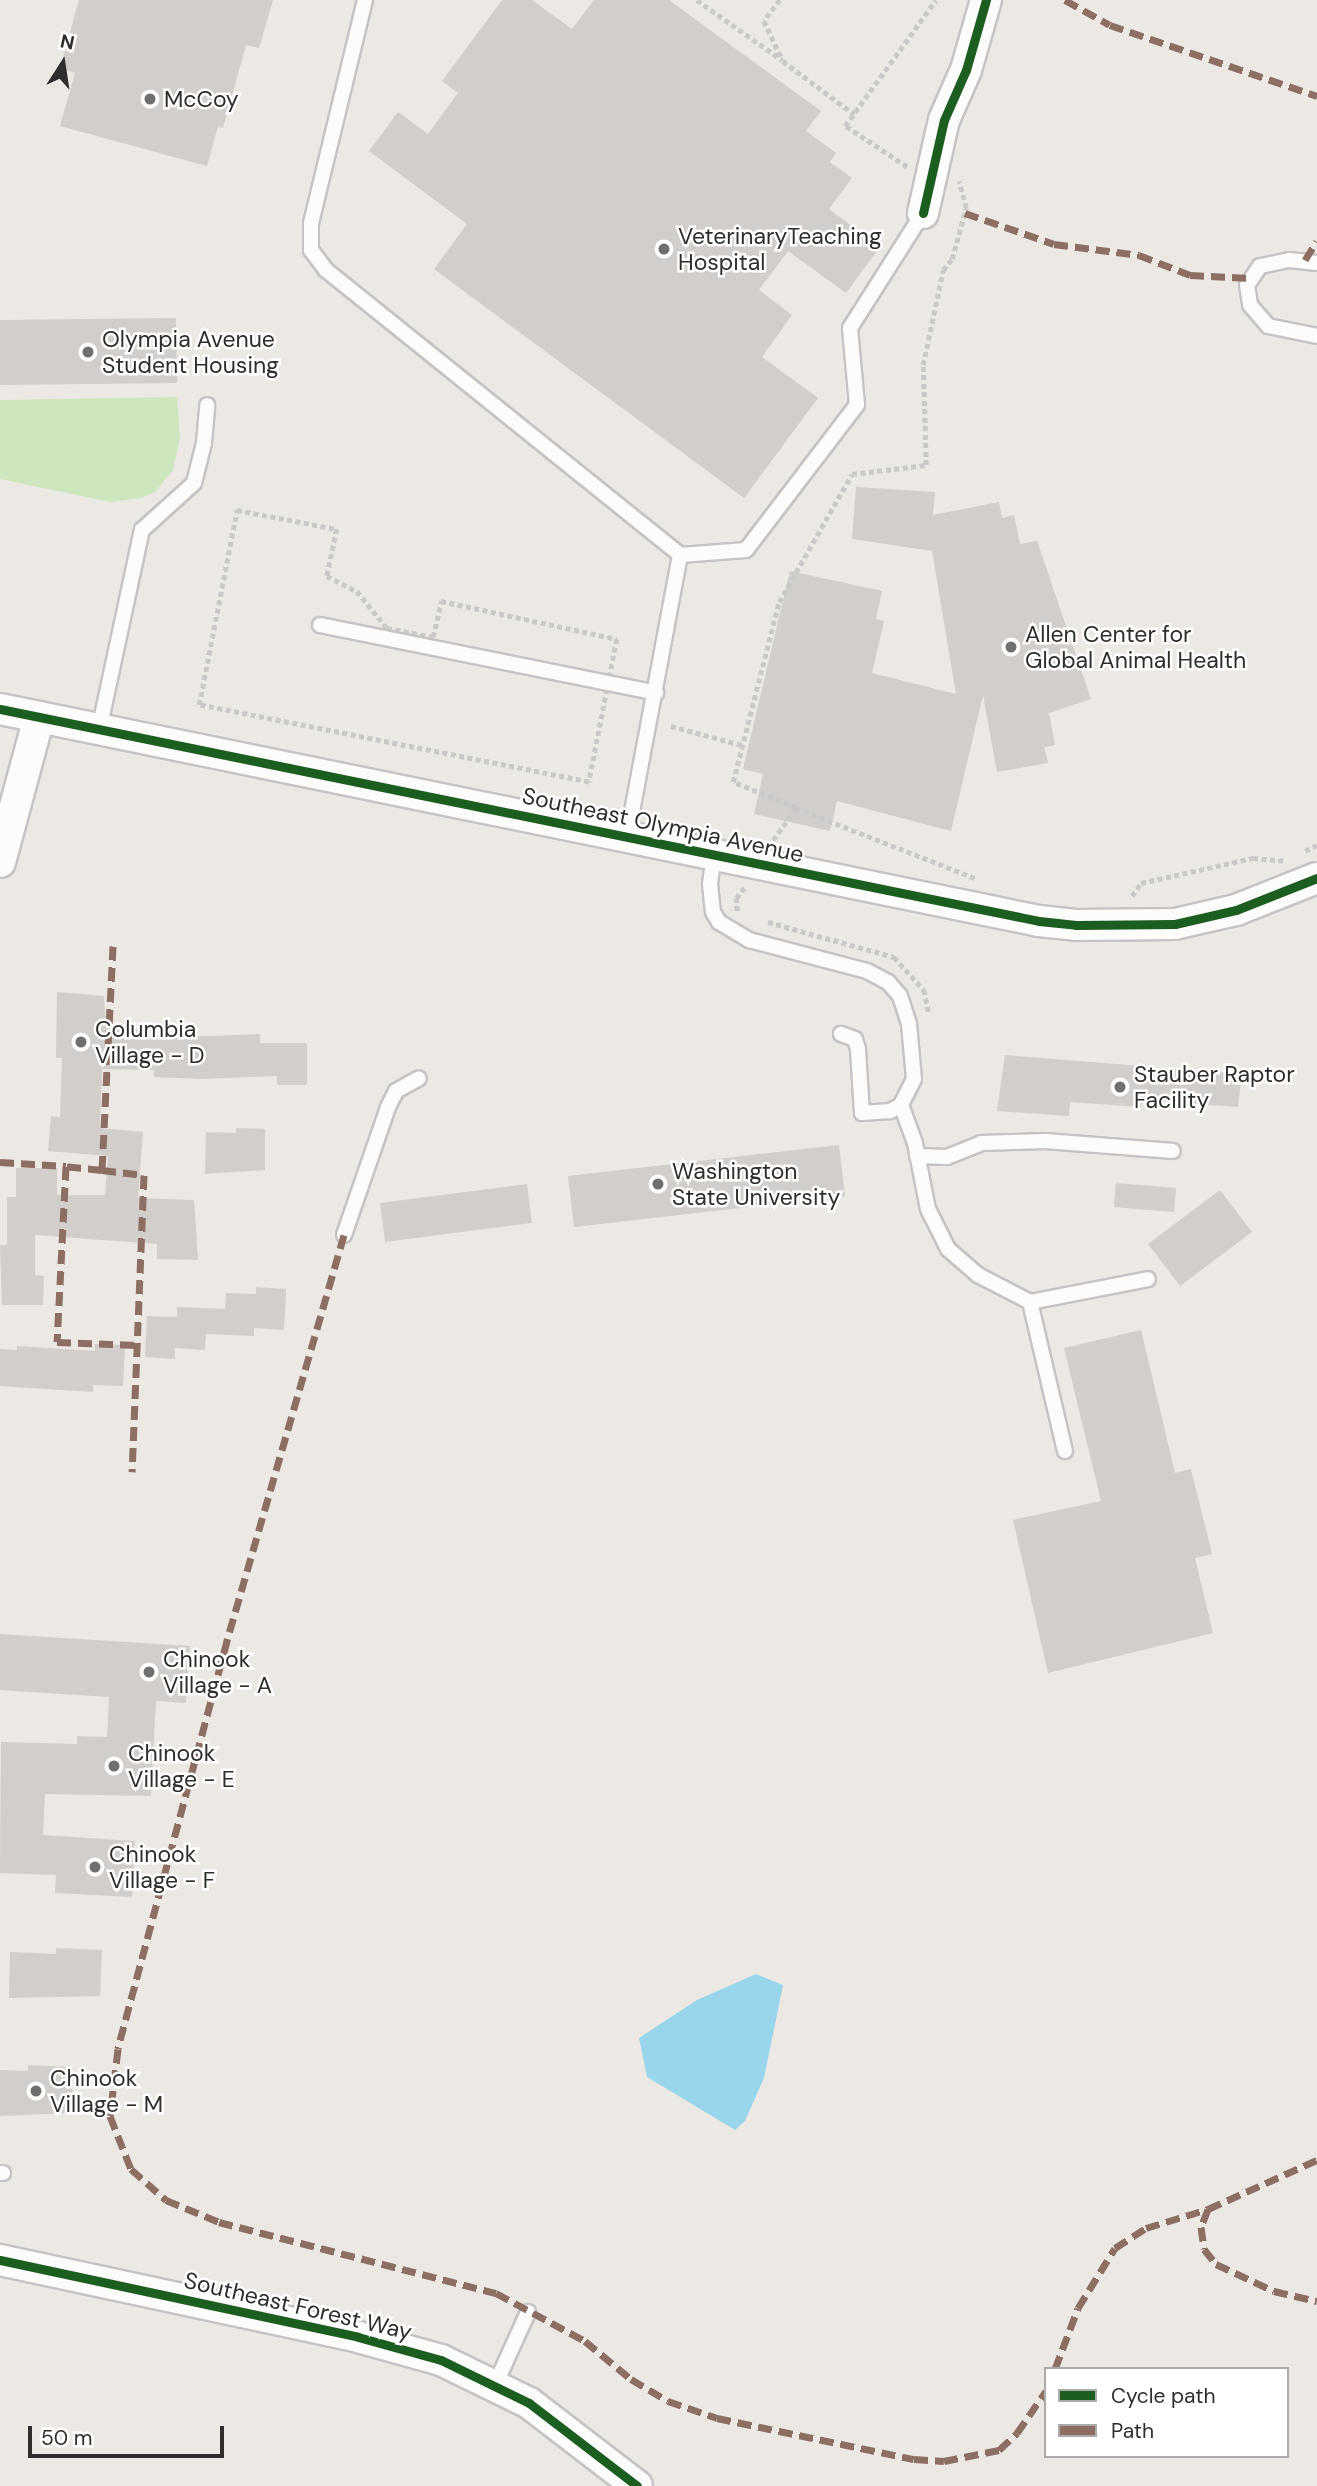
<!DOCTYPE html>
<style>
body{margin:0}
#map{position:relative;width:1317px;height:2486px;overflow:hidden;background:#ece8e4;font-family:"DM Sans",sans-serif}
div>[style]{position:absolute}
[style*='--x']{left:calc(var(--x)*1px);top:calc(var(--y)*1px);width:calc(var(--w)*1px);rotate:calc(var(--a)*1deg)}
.green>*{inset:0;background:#cee6be}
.water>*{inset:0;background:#99d6ec}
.building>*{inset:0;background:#d1cecb}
.path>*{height:4.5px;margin-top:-2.25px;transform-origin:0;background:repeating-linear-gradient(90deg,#c9c9c8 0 5px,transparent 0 8.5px)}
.roads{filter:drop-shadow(2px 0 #c5c4c5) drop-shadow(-2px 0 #c5c4c5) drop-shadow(0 2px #c5c4c5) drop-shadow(0 -2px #c5c4c5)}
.lane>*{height:14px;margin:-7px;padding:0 7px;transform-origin:7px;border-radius:7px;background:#fcfcfb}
.street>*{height:30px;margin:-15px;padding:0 15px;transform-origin:15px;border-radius:15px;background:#fcfcfb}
.quiet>*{height:7px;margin-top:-3.5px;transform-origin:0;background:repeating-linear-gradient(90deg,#8d6e63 0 14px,transparent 0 21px)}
.cycleway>*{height:9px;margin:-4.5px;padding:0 4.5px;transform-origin:4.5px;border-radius:4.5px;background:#1b5e20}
.dots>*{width:19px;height:19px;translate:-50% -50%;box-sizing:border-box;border:4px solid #fff;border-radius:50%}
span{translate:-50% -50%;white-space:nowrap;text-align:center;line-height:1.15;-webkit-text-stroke:5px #fff;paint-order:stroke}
.poi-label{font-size:23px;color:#2e2e2e}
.left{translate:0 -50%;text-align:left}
.street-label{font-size:23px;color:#2e2e2e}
.legend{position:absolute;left:1044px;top:2367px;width:245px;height:91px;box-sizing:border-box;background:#fff;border:2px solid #ababab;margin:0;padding:9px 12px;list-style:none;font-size:21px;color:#2e2e2e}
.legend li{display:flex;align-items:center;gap:14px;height:35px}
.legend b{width:35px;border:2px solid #ababab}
.north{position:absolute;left:28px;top:28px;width:70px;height:70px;-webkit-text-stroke:5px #fff;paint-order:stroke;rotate:12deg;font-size:19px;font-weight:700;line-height:28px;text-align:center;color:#2e2e2e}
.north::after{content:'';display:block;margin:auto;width:24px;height:32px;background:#2e2e2e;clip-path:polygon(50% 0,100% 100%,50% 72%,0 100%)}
.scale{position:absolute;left:28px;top:2426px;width:196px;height:32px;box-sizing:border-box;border:4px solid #2e2e2e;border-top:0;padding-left:9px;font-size:21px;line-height:24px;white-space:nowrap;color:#2e2e2e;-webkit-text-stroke:5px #fff;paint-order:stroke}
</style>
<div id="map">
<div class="green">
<div style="clip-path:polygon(177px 397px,180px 437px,173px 470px,155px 492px,141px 498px,110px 502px,0 479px,0 400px)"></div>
</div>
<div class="water">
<div style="clip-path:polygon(756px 1974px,783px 1985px,764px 2078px,745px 2121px,735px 2130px,647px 2077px,639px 2038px,697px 2000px)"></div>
</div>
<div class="building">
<div style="clip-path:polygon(79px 0,273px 0,259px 48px,246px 45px,223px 128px,218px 126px,207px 166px,60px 126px,75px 73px,60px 68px)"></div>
<div style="clip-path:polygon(502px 0,532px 0,572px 29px,594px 0,669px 0,821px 111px,806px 131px,836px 153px,830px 162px,852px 178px,829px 209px,880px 247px,846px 293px,788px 251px,759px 290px,792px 315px,762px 357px,818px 398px,744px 498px,434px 269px,467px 224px,369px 151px,398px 112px,428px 134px,458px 93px,442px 81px)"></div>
<div style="clip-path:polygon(176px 318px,177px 383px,0 385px,0 320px)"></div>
<div style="clip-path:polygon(856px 487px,935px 492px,933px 515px,999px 502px,1002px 518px,1014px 515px,1020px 544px,1037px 541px,1091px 699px,1049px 713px,1055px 745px,1044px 747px,1048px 763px,997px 772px,983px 695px,951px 831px,837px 801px,830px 831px,754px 814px,763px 774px,743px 769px,790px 571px,882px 591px,876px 619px,884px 621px,872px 673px,956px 694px,932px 551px,852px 539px)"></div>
<div style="clip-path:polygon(57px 992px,104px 996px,106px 1028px,154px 1029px,154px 1038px,260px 1034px,260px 1043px,307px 1043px,307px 1085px,277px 1085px,277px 1076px,200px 1079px,154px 1077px,154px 1070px,102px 1069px,100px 1128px,143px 1132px,138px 1198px,194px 1200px,198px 1260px,157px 1259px,157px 1244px,35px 1235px,35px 1275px,44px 1276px,43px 1305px,2px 1305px,0 1245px,7px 1245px,7px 1197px,16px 1197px,16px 1168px,57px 1168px,57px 1195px,105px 1195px,108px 1156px,48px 1151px,51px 1116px,60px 1117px,62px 1058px,56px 1058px)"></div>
<div style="clip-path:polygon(1005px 1055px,1242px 1074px,1238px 1107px,1142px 1100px,1141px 1107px,1070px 1102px,1069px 1116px,997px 1111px)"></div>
<div style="clip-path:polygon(236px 1128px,265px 1129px,265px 1170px,205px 1174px,206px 1132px,236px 1133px)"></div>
<div style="clip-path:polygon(839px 1145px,845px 1196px,574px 1227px,568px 1176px)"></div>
<div style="clip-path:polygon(1116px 1183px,1176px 1188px,1174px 1212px,1114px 1207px)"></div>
<div style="clip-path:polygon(527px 1184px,532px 1223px,385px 1242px,380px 1203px)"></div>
<div style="clip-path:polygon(1220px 1190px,1252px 1232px,1180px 1286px,1148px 1244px)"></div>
<div style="clip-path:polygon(256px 1287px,286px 1289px,284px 1330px,254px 1328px,254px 1336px,206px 1334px,205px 1350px,175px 1348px,175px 1359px,145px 1357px,147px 1316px,177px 1317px,177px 1307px,225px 1309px,226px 1293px,256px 1294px)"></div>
<div style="clip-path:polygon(1141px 1330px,1175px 1473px,1191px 1469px,1212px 1554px,1195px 1558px,1213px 1633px,1048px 1673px,1013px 1520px,1101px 1501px,1064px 1348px)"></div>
<div style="clip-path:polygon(95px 1344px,125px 1345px,123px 1386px,93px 1385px,93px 1392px,0 1386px,0 1349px,17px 1350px,17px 1346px,95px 1351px)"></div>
<div style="clip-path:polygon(0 1634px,190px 1646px,186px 1703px,156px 1701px,151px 1796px,45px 1794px,43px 1835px,135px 1841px,132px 1897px,55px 1893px,56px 1875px,0 1873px,1px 1742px,77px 1744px,77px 1736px,107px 1737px,109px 1697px,0 1690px)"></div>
<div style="clip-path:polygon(56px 1948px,102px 1950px,100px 1996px,9px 1998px,10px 1952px,56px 1954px)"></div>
<div style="clip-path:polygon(28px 2065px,73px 2067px,72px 2113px,0 2116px,0 2070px,28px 2071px)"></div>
</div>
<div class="path">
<div style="--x:697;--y:0;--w:104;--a:35.2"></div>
<div style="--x:780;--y:0;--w:26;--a:127"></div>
<div style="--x:764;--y:21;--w:44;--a:64.6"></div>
<div style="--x:783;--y:61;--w:89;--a:36.7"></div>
<div style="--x:907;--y:167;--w:74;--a:-146.5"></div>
<div style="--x:845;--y:126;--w:155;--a:-54.2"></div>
<div style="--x:237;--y:510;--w:102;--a:10.8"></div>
<div style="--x:337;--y:529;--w:48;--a:102"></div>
<div style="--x:327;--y:576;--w:34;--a:27"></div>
<div style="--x:357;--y:591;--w:48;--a:51"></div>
<div style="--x:387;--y:628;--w:47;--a:11.1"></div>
<div style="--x:433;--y:637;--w:37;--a:-77"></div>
<div style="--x:441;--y:601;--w:180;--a:12.2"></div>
<div style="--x:617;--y:639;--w:146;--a:101.1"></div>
<div style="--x:589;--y:782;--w:398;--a:-168.8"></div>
<div style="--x:199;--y:705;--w:199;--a:-79"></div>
<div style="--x:671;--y:726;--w:73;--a:15"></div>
<div style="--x:796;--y:808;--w:194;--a:21.4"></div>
<div style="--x:773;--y:840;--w:39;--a:-54"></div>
<div style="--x:796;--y:808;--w:68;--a:-157.6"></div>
<div style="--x:733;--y:782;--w:186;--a:-75.7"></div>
<div style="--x:779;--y:602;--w:147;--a:-60.3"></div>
<div style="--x:852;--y:474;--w:75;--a:-6.9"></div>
<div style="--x:926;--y:465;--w:100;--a:-91.7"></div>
<div style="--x:923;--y:365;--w:97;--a:-78.1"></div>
<div style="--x:943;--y:270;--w:14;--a:-51"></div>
<div style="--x:952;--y:259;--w:53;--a:-74.6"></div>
<div style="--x:966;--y:208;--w:28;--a:-105"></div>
<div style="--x:1305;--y:851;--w:13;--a:-27"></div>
<div style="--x:1132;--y:896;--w:16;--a:-55"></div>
<div style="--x:1141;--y:883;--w:115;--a:-12.6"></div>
<div style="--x:1253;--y:858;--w:32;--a:5"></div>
<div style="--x:737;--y:911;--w:13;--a:-94"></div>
<div style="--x:736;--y:898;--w:13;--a:-51"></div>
<div style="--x:768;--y:922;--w:131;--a:15.5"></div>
<div style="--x:894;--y:957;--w:45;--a:47.7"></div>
<div style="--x:924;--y:990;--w:25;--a:78"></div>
</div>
<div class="roads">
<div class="lane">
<div style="--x:365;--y:0;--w:230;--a:103.6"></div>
<div style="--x:311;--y:224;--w:26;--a:90"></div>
<div style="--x:311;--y:250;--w:25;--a:53"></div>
<div style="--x:326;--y:270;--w:454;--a:38.8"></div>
<div style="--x:680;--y:555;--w:287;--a:100.6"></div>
<div style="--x:1317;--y:263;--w:28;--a:-174"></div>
<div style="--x:1289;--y:260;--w:30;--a:168"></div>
<div style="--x:1260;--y:266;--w:23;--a:124"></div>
<div style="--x:1247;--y:285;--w:20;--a:81"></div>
<div style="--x:1250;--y:305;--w:28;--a:49"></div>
<div style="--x:1268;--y:326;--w:50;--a:11.5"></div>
<div style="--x:680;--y:555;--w:66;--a:-4.3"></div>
<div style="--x:746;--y:550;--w:183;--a:-52.6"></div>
<div style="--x:857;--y:405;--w:77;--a:-95.2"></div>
<div style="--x:850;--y:328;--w:136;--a:-57.6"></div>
<div style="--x:320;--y:625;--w:343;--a:11.4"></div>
<div style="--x:99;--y:730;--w:205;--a:-77.9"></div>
<div style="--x:142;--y:530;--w:70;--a:-42.1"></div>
<div style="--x:194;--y:483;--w:41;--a:-76"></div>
<div style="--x:204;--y:443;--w:38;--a:-85"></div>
<div style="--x:714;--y:855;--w:29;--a:98"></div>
<div style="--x:710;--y:884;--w:28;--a:84"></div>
<div style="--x:713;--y:912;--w:12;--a:59"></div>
<div style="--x:719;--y:922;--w:35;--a:31"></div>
<div style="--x:749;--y:940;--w:122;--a:14.7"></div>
<div style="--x:867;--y:971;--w:24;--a:28"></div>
<div style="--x:888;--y:982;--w:18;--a:49"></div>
<div style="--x:900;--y:996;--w:29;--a:72"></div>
<div style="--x:909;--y:1024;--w:55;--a:84.8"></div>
<div style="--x:914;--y:1079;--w:29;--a:117"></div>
<div style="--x:901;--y:1105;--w:13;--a:151"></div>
<div style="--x:890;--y:1111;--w:28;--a:176"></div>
<div style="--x:862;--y:1113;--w:64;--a:-93.6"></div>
<div style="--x:858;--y:1049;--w:10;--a:-107"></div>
<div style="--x:855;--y:1039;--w:15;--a:-160"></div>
<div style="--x:901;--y:1105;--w:40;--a:69.8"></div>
<div style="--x:915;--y:1143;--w:67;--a:78.9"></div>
<div style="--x:928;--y:1209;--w:45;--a:63.4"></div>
<div style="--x:948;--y:1249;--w:40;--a:41"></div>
<div style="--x:978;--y:1275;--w:59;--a:27.4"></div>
<div style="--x:1030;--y:1302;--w:153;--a:76.8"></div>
<div style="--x:917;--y:1156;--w:30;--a:2"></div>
<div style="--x:947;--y:1157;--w:37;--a:-22"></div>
<div style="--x:981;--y:1143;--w:65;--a:-1.8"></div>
<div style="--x:1046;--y:1141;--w:127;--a:4.5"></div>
<div style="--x:344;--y:1235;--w:135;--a:-71"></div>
<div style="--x:388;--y:1107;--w:18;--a:-63"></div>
<div style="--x:396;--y:1091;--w:26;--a:-29"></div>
<div style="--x:1030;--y:1302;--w:120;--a:-11"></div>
<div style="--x:0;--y:2173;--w:3;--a:0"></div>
<div style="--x:496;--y:2383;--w:78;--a:-65.7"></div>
</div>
<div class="street">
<div style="--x:923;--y:213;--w:95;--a:-77.3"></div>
<div style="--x:944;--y:120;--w:55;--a:-66.3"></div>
<div style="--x:966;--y:70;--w:73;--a:-74.1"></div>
<div style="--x:0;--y:709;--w:1060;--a:11.53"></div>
<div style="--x:1039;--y:921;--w:37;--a:6"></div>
<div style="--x:1076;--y:925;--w:99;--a:-0.6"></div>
<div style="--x:1175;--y:924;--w:63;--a:-12.9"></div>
<div style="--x:1236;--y:910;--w:87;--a:-21.6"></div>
<div style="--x:0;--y:862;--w:150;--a:-74.9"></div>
<div style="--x:0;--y:2260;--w:366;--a:12.1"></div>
<div style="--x:358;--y:2337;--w:86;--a:15.5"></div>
<div style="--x:441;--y:2360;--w:98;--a:26"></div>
<div style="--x:529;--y:2403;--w:136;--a:37.5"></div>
</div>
</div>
<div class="quiet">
<div style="--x:1065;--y:0;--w:51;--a:29.1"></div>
<div style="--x:1110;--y:25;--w:219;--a:18.9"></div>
<div style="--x:965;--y:213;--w:94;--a:19.2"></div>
<div style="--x:1054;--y:244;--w:86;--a:7.4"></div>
<div style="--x:1139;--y:255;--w:55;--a:21.4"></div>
<div style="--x:1190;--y:275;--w:60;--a:2.9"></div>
<div style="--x:1305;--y:260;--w:22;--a:-58"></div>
<div style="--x:113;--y:946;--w:224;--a:92.8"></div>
<div style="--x:102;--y:1170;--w:36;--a:-174"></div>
<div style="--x:66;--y:1166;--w:176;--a:92.9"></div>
<div style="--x:57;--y:1342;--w:81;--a:2.1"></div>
<div style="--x:0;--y:1162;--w:66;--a:3.5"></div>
<div style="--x:102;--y:1170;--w:42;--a:6.8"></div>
<div style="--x:144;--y:1175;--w:297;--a:92.3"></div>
<div style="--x:344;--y:1235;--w:423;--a:106.1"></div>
<div style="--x:227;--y:1641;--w:422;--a:105"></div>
<div style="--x:118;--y:2049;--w:67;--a:96.8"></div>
<div style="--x:110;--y:2116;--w:57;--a:68.4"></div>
<div style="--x:131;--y:2169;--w:47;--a:41.5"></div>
<div style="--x:166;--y:2200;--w:57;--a:22.5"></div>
<div style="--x:219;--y:2222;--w:286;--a:14.4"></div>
<div style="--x:496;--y:2293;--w:101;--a:28.3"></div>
<div style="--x:585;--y:2341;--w:60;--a:39.6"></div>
<div style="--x:631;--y:2379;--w:43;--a:30.7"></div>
<div style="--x:668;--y:2401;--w:52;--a:19.1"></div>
<div style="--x:717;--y:2418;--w:201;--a:11.8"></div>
<div style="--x:914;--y:2459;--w:30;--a:4"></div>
<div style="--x:944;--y:2461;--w:56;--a:-11.3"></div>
<div style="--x:999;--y:2450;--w:25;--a:-43"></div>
<div style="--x:1017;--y:2433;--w:51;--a:-55.4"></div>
<div style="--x:1208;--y:2209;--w:19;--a:111"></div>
<div style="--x:1201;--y:2227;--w:22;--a:82"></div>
<div style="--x:1204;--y:2249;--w:19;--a:51"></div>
<div style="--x:1216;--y:2264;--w:64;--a:25"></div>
<div style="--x:1274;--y:2291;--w:44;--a:13.1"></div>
<div style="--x:1055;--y:2369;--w:65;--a:-69.3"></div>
<div style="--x:1078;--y:2308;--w:70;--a:-58.3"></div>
<div style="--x:1115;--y:2248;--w:37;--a:-33"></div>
<div style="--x:1146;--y:2228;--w:65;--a:-17"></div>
<div style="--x:1208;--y:2209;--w:120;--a:-24.2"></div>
</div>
<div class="cycleway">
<div style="--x:923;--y:213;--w:95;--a:-77.3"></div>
<div style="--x:944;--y:120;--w:55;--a:-66.3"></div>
<div style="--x:966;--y:70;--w:73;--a:-74.1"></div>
<div style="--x:0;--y:709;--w:1060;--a:11.53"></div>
<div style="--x:1039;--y:921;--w:37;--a:6"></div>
<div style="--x:1076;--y:925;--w:99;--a:-0.6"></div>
<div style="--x:1175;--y:924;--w:63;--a:-12.9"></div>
<div style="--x:1236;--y:910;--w:87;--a:-21.6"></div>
<div style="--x:0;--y:2260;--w:366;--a:12.1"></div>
<div style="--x:358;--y:2337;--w:86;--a:15.5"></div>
<div style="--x:441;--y:2360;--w:98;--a:26"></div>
<div style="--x:529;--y:2403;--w:136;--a:37.5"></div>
</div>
<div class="dots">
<div style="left:150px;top:99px;background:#706f6e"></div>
<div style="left:664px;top:249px;background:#706f6e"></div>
<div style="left:88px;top:352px;background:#706f6e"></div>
<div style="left:1011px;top:647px;background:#706f6e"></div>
<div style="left:81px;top:1042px;background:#706f6e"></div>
<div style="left:1120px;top:1087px;background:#706f6e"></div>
<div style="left:658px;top:1184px;background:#706f6e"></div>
<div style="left:149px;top:1672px;background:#706f6e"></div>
<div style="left:114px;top:1766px;background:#706f6e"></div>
<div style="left:95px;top:1867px;background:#706f6e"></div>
<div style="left:36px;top:2091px;background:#706f6e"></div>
</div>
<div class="poi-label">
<span class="left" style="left:164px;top:99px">McCoy</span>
<span class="left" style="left:678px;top:249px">VeterinaryTeaching<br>Hospital</span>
<span class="left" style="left:102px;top:352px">Olympia Avenue<br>Student Housing</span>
<span class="left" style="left:1025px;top:647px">Allen Center for<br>Global Animal Health</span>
<span class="left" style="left:95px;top:1042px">Columbia<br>Village - D</span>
<span class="left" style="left:1134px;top:1087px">Stauber Raptor<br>Facility</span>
<span class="left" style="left:672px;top:1184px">Washington<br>State University</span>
<span class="left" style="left:163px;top:1672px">Chinook<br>Village - A</span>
<span class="left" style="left:128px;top:1766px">Chinook<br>Village - E</span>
<span class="left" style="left:109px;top:1867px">Chinook<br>Village - F</span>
<span class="left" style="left:50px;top:2091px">Chinook<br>Village - M</span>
</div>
<div class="street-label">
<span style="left:663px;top:825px;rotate:12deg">Southeast Olympia Avenue</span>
<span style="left:298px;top:2306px;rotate:13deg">Southeast Forest Way</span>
</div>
<ul class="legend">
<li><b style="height:9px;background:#1b5e20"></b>Cycle path</li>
<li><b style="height:9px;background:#8d6e63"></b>Path</li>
</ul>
<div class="north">N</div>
<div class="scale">50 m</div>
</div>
